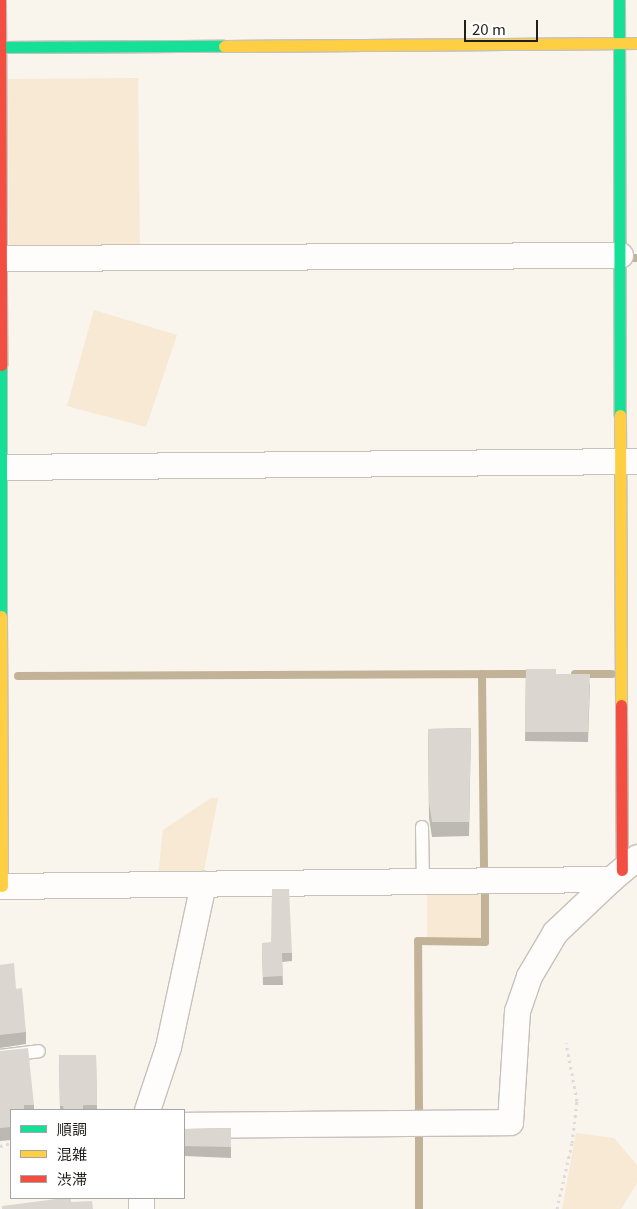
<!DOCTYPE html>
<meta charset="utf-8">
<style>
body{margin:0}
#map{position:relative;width:637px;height:1209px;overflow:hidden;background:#f9f4ec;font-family:Georgia,"Noto Sans JP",serif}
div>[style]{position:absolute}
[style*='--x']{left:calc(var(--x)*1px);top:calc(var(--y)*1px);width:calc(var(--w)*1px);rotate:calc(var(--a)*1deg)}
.green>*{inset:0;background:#f7e9d4}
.stream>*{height:8px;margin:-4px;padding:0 4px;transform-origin:4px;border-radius:4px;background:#c2b297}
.path>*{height:3px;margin-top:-1.5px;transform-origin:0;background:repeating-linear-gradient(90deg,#dddbd9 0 2.5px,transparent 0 6.5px)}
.roads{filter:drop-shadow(1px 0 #c6c1bb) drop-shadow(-1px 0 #c6c1bb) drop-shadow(0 1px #c6c1bb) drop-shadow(0 -1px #c6c1bb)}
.lane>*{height:12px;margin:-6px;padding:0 6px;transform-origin:6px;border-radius:6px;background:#fefdfc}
.street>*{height:25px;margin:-12.5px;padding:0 12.5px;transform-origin:12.5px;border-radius:12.5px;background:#fefdfc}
.fast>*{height:11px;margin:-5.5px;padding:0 5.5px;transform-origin:5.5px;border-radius:5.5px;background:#16e098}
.slow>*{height:11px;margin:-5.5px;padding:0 5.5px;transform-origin:5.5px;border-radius:5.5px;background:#ffcf43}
.jam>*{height:11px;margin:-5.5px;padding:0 5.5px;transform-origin:5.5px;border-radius:5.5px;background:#f24e42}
.wall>*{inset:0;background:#bcb9b3}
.building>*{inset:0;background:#dbd7d0}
span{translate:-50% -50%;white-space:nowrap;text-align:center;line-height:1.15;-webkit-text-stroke:4.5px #fff;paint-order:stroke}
.legend{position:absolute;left:10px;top:1109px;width:175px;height:90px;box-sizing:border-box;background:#fff;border:1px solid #a7a5a3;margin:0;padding:6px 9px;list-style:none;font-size:15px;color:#221e19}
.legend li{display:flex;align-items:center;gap:10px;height:25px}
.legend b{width:25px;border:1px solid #a7a5a3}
.scale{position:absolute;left:464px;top:20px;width:74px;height:22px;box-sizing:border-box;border:2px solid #221e19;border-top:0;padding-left:6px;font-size:15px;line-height:18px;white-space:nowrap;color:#221e19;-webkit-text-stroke:4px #fff;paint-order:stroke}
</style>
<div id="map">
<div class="green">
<div style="clip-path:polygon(138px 78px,140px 253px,9px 253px,8px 79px)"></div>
<div style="clip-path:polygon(94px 310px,177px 335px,146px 427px,67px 406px)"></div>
<div style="clip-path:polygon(211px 798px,218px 798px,203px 876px,158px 876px,163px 830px)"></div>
<div style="clip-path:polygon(427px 888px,481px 888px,481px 938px,427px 938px)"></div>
<div style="clip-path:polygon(576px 1133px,614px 1138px,637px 1165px,637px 1183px,621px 1209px,562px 1209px)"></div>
</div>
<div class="stream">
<div style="--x:629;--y:258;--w:8;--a:0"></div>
<div style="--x:482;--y:674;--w:198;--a:89.4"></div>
<div style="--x:575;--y:674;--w:37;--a:0"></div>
<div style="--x:18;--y:676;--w:518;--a:-0.22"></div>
<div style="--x:419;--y:1114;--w:173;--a:-90.3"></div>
<div style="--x:418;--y:941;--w:67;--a:0.9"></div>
<div style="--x:485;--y:942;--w:51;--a:-90"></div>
<div style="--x:419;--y:1132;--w:77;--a:90"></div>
</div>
<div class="path">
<div style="--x:0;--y:1146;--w:11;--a:-15"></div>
<div style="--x:557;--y:1209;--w:68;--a:-77.2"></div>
<div style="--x:572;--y:1143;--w:42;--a:-83.2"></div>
<div style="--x:577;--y:1101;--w:59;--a:-100.7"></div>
</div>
<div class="roads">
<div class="lane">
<div style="--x:422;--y:827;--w:55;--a:89"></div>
<div style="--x:0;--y:1056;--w:39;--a:-7"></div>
</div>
<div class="street">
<div style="--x:1;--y:258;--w:619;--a:-0.28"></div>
<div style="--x:0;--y:467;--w:637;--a:-0.54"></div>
<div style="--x:0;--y:886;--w:611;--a:-0.66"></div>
<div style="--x:611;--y:879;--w:34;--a:-40"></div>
<div style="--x:147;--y:1110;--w:66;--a:-71.6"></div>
<div style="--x:168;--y:1047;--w:167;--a:-77.9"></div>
<div style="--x:184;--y:1125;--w:326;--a:-0.5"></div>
<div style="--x:510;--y:1122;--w:111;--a:-86.4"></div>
<div style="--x:517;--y:1011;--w:37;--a:-71"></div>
<div style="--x:529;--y:976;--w:51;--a:-59.4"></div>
<div style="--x:555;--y:932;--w:77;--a:-43.4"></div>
<div style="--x:141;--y:1198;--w:11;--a:90"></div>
</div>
<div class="fast">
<div style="--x:619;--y:0;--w:415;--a:89.9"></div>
<div style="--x:0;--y:47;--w:224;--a:-0.3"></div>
<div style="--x:1;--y:365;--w:251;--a:90"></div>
</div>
<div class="slow">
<div style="--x:224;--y:46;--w:413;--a:-0.4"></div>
<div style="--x:620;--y:415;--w:290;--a:89.8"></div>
<div style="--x:1;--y:616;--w:270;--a:89.8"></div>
</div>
<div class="jam">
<div style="--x:0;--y:0;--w:365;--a:89.8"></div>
<div style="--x:621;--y:705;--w:165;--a:89.7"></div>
</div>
</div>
<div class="wall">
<div style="clip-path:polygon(526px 669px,556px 674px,590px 684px,588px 742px,525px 741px)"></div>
<div style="clip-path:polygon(471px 728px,469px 836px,432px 837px,429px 818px,428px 729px)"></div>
<div style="clip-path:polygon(262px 943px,292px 953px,292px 961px,282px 962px,283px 985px,263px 985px)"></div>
<div style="clip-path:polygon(0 965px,16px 989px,26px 1032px,26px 1044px,0 1048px)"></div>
<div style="clip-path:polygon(0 1051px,34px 1105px,34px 1110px,11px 1110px,11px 1140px,0 1141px)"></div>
<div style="clip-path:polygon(59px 1055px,96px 1055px,97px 1110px,60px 1110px)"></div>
<div style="clip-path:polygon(231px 1128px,231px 1158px,184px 1156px,184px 1129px)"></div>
</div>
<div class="building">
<div style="clip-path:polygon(526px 669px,556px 669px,556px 674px,590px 674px,588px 732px,525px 732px)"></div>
<div style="clip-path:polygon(471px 728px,469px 822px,432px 822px,429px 803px,428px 729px)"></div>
<div style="clip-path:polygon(272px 889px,289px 889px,292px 953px,282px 953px,283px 976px,263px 977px,262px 943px,271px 942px)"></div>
<div style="clip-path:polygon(14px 963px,16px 989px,22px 988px,26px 1032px,0 1035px,0 965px)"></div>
<div style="clip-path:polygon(28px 1048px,34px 1105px,24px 1105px,24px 1110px,11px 1110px,11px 1127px,0 1128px,0 1051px)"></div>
<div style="clip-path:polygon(59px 1055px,96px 1055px,97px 1105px,83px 1105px,83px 1110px,64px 1110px,63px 1106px,60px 1106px)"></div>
<div style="clip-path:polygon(231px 1128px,231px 1147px,184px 1146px,184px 1129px)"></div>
<div style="clip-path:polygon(64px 1198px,71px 1198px,71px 1202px,92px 1201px,93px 1209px,2px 1209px,2px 1206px)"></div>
</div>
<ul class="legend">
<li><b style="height:6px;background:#16e098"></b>順調</li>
<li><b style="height:6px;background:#ffcf43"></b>混雑</li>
<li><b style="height:6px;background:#f24e42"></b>渋滞</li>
</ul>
<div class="scale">20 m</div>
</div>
